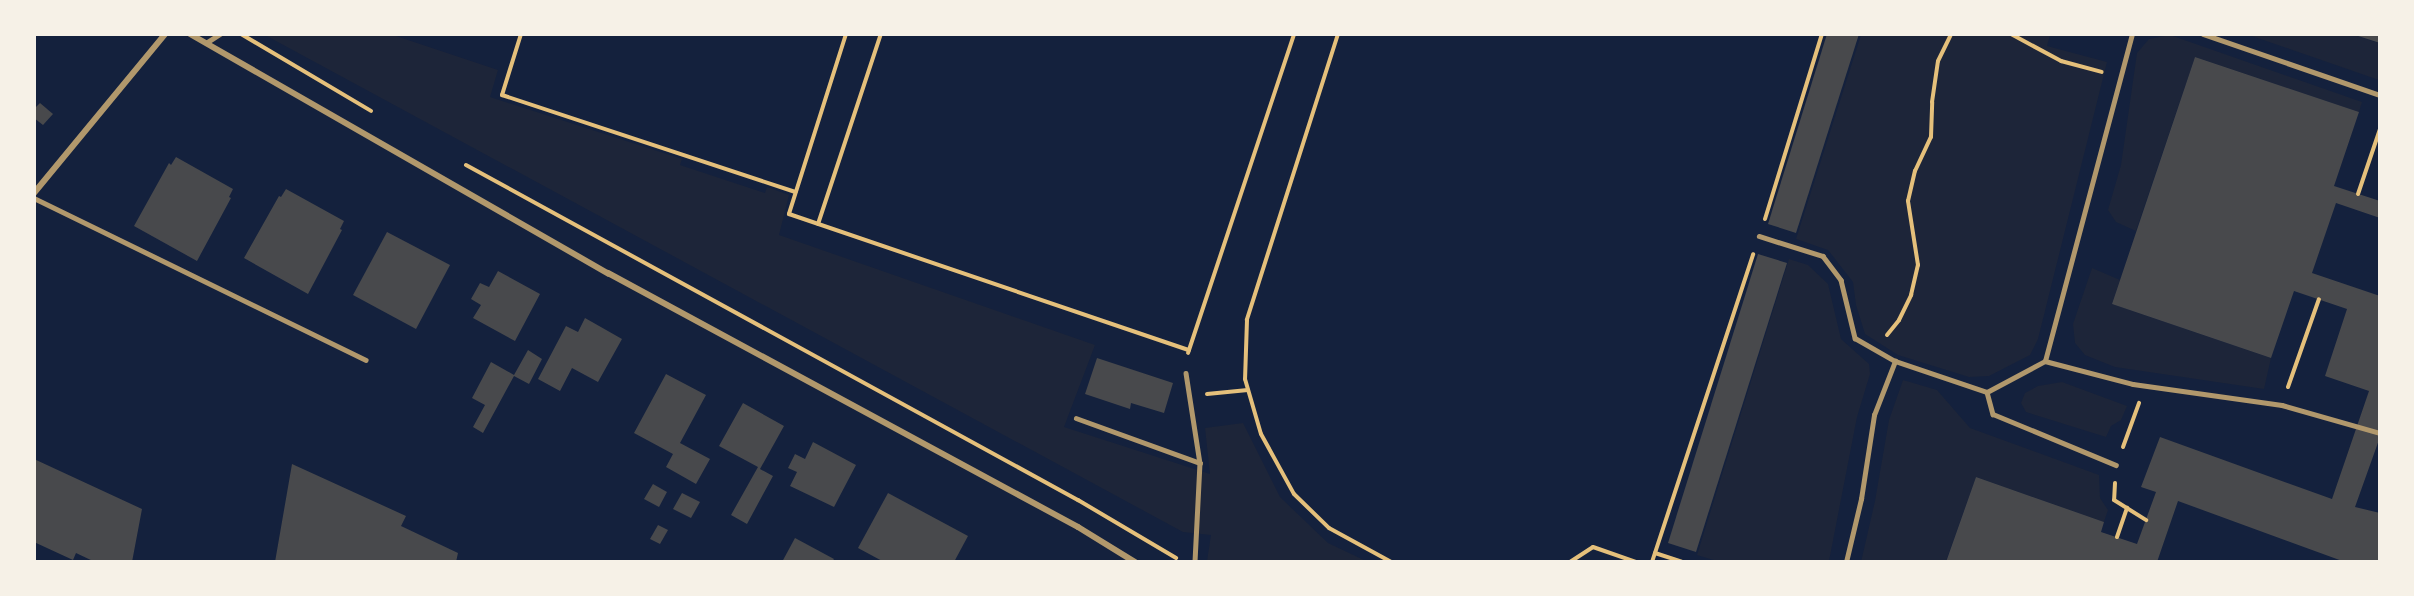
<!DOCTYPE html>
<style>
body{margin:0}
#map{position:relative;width:2414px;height:596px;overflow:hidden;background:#14213d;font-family:"Asap Condensed",sans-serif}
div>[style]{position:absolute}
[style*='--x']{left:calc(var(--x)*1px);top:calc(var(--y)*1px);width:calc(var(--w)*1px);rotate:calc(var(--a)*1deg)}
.green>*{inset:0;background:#1d2539}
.building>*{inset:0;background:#48494c}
.path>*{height:4px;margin:-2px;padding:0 2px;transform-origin:2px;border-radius:2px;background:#e5c07b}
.service>*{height:4.5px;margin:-2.25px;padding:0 2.25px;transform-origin:2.25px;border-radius:2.25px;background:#b1986c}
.minor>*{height:6px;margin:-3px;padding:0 3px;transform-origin:3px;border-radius:3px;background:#b1986c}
span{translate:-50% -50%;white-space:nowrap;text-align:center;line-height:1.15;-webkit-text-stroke:4.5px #f6f1e7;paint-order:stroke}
.frame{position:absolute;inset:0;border:36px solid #f6f1e7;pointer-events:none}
</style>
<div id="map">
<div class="green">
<div style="clip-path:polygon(265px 35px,393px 35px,498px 70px,490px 97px,682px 159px,680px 165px,765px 193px,767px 187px,789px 195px,779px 235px,1095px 345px,1064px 427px,1210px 474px,1205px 428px,1243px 423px,1280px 497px,1328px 543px,1366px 561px,1207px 561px,1211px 535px,1183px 532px)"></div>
<div style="clip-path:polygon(1861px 35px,2050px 35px,2047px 46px,2107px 62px,2038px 339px,2030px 355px,1989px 376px,1969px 377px,1898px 355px,1865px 334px,1856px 305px,1853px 282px,1828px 250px,1796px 239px)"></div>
<div style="clip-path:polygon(2170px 35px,2362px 102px,2359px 112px,2195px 57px,2136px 231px,2116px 222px,2108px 210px,2121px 165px,2137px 53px,2149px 39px)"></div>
<div style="clip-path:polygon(2249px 35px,2354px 35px,2379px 43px,2379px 80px)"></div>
<div style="clip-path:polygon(1789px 259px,1808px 265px,1828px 284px,1841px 339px,1869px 364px,1870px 374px,1857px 417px,1829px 561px,1717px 561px,1697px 555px)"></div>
<div style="clip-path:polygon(2092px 268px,2120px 280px,2112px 304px,2271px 358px,2264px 389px,2115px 367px,2085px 355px,2075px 343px,2073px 324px)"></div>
<div style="clip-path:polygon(1903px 380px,1937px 390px,1970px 428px,2099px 475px,2100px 498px,2108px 510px,2104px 522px,1976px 477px,1946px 561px,1861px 562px,1875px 501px,1889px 420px)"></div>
<div style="clip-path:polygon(2062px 382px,2127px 406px,2121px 420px,2111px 426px,2106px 437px,2026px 412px,2021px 403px,2025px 393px,2038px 386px)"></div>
</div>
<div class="building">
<div style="clip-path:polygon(1827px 34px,1859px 34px,1796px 233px,1768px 224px)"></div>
<div style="clip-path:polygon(2380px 34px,2380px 43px,2355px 35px,2356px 34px)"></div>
<div style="clip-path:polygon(2195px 57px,2359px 112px,2334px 186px,2380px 201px,2380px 218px,2336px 203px,2312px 273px,2380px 296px,2380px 437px,2355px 507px,2380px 513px,2380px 562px,2345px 562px,2178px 501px,2157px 562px,1946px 562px,1976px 477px,2104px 522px,2101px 532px,2137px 544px,2156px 492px,2141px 487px,2160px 437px,2332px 499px,2369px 391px,2325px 376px,2347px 309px,2294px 291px,2271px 358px,2112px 304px)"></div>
<div style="clip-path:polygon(40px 103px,53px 114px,43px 125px,34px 118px,34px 109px)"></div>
<div style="clip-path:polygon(176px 157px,233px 189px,229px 197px,231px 198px,197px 261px,134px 226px,169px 163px,171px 165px)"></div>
<div style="clip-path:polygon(286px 189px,344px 221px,340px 229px,342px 230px,308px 294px,244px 258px,279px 196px,281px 197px)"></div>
<div style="clip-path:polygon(387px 232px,450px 265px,416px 329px,353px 295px)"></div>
<div style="clip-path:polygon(1758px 254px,1787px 263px,1696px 552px,1668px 543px)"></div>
<div style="clip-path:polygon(498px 271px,540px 294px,515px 341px,473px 318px,481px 305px,471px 299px,480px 283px,489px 287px)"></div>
<div style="clip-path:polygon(585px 318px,622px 339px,598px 382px,572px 368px,560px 391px,538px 379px,566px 326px,578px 332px)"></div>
<div style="clip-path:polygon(528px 350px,542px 359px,529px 384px,514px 376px,483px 433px,473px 427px,485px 405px,472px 398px,491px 362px,514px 375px)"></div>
<div style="clip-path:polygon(1097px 358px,1173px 383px,1164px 413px,1131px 403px,1130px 409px,1085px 394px)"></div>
<div style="clip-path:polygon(666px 374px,706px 395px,680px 443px,710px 459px,696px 484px,666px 467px,673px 454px,634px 433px)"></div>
<div style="clip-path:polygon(743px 403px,784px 426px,760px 469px,773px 476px,747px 524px,731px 515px,758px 467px,719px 446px)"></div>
<div style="clip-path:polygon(813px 442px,856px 465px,834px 507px,790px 486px,797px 472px,788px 468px,795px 454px,805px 459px)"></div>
<div style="clip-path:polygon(34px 459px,142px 509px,132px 562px,95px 562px,76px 553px,73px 560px,34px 542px)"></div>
<div style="clip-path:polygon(292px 464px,406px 516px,401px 526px,458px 553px,456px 562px,275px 562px)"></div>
<div style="clip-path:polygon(653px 484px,667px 492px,659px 507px,644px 499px)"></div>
<div style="clip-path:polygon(682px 493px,700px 502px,691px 518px,673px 509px)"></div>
<div style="clip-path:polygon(888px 493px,968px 536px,954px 562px,884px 562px,858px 548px)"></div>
<div style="clip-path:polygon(658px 525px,668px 530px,660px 544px,650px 539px)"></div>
<div style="clip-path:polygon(795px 538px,834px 559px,832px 562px,782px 562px)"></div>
</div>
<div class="path">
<div style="--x:241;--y:34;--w:151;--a:30.6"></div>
<div style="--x:521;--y:34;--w:64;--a:107.3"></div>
<div style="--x:502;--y:95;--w:309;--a:18.3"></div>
<div style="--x:846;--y:34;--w:189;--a:107.6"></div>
<div style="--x:789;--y:214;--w:422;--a:18.8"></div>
<div style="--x:1189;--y:350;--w:3;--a:108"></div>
<div style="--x:1338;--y:34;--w:300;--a:107.7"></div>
<div style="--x:1247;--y:320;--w:59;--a:91.9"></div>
<div style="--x:1245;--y:379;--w:57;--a:73.8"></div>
<div style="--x:1261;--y:434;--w:68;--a:61.2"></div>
<div style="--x:1294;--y:494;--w:49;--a:44.2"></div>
<div style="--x:1329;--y:528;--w:71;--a:28.7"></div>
<div style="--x:2011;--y:34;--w:57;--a:28.4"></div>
<div style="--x:2061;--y:61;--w:42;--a:15"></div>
<div style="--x:466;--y:165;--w:698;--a:28.7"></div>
<div style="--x:1078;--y:500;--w:114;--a:30.6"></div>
<div style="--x:2358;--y:194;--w:69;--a:-71.3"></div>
<div style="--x:1765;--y:219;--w:194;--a:-72.9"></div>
<div style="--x:818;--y:224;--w:200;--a:-71.7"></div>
<div style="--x:1887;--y:335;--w:19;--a:-51"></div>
<div style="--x:1899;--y:320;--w:28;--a:-64"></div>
<div style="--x:1911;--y:295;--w:31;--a:-77"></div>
<div style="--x:1918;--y:265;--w:65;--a:-98.9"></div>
<div style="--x:1908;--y:201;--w:31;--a:-77"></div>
<div style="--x:1915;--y:171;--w:38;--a:-65"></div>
<div style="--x:1931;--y:137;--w:35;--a:-88"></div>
<div style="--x:1932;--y:102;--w:41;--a:-81.7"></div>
<div style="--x:1938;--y:61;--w:30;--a:-64"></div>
<div style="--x:1189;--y:350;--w:333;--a:-71.6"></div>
<div style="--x:2288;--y:387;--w:93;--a:-70.6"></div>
<div style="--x:1207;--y:394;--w:41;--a:-5.6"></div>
<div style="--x:2123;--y:447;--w:47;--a:-70"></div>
<div style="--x:2115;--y:483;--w:17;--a:93"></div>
<div style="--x:2114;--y:500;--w:38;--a:32"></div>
<div style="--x:2117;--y:537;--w:31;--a:-71"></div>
<div style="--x:1655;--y:553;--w:28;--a:18"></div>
<div style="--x:1570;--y:562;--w:27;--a:-33"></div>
<div style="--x:1593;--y:547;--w:46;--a:19.2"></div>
<div style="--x:1652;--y:562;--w:324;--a:-71.8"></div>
</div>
<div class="service">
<div style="--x:2203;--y:34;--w:187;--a:19"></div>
<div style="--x:206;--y:43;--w:17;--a:-33"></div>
<div style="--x:34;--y:198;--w:369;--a:26"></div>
<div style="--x:1759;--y:236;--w:67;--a:17.4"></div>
<div style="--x:1823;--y:256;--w:30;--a:53"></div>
<div style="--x:1841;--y:280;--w:60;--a:76.4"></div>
<div style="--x:1855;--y:338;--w:46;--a:29.9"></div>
<div style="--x:1895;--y:361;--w:97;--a:18.6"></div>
<div style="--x:1987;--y:392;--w:66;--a:-28.1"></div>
<div style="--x:2045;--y:361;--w:91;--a:14.6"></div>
<div style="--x:2133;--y:384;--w:150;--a:8"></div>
<div style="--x:2282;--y:405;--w:102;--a:15.9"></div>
<div style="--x:2045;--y:361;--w:338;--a:-75.1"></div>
<div style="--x:1186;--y:373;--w:91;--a:81.2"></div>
<div style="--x:1200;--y:463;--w:99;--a:92.9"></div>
<div style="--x:1987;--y:392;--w:23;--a:75"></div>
<div style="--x:1993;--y:414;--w:133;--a:22.5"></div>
<div style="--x:1076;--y:418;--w:132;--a:19.9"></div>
<div style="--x:1846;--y:562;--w:65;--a:-76.6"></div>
<div style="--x:1861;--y:499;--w:85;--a:-81.2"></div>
<div style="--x:1874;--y:415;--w:58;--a:-68.7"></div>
</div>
<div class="minor">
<div style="--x:190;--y:34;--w:482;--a:29.8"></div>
<div style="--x:608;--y:273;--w:534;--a:28.39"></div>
<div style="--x:1078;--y:527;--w:67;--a:31.6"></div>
<div style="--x:34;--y:193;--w:206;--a:-50.5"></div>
</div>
<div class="frame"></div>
</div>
